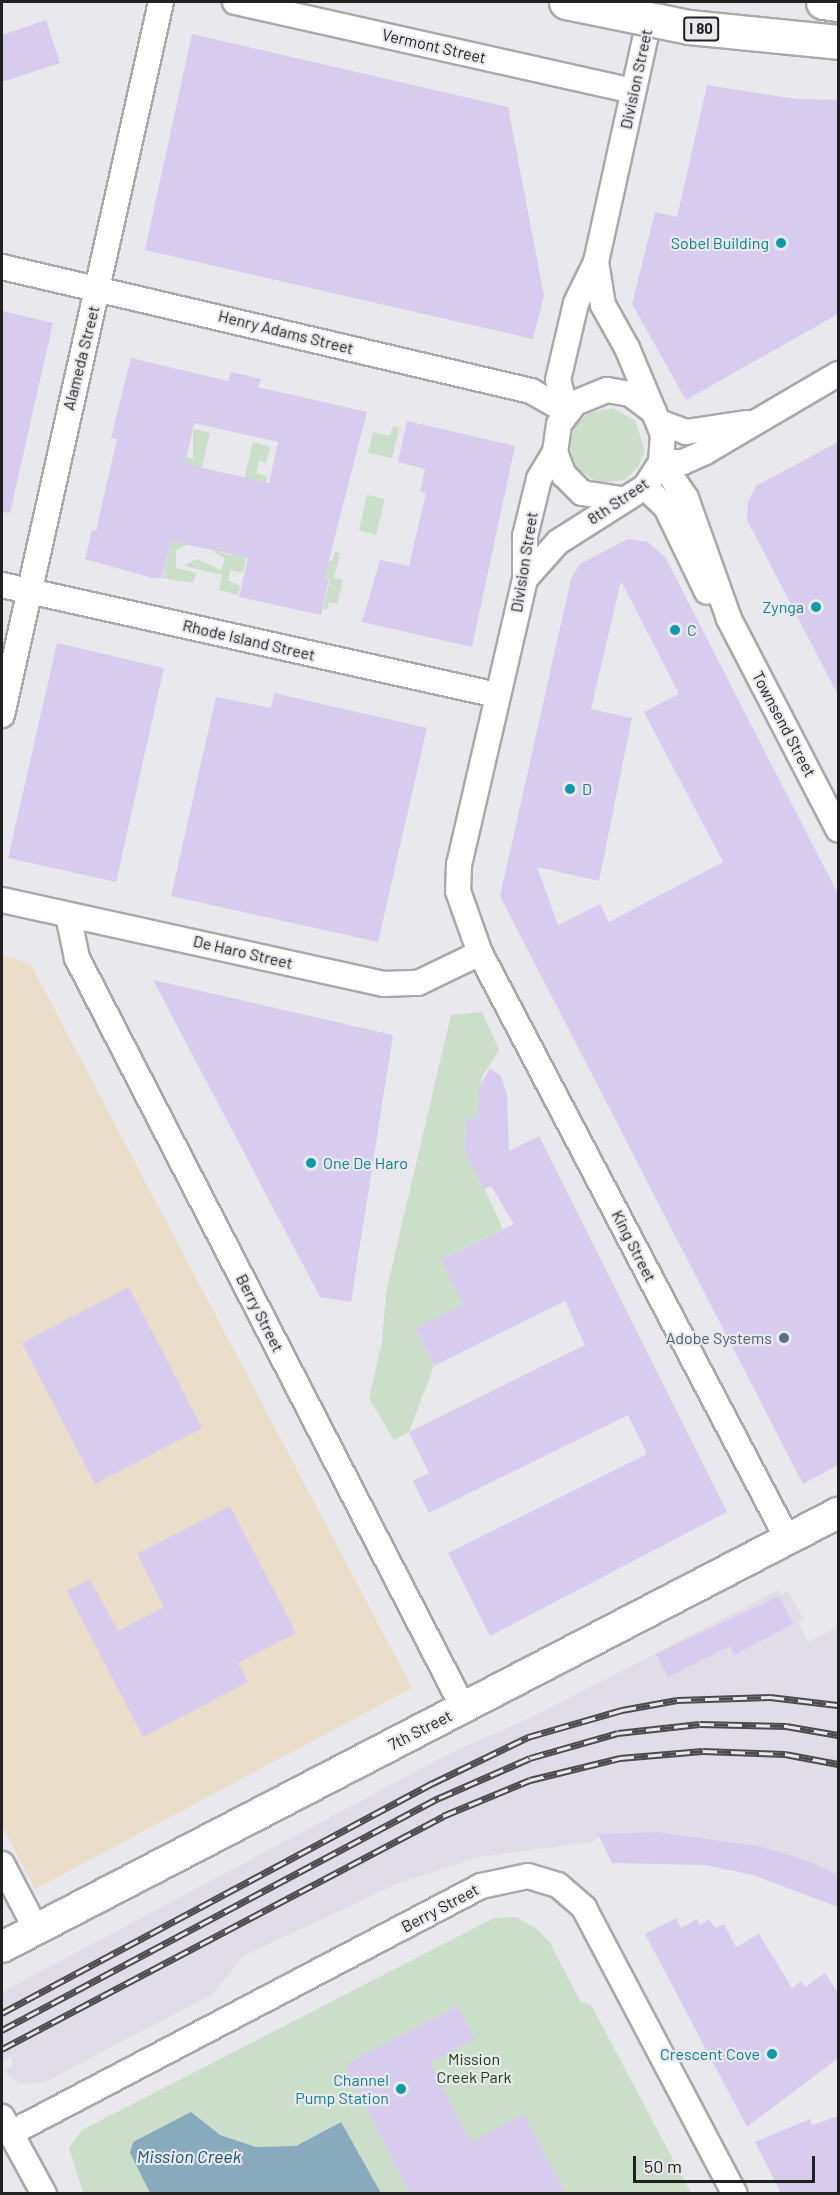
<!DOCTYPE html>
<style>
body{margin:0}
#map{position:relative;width:840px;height:2195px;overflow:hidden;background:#e9e8ec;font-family:Barlow,sans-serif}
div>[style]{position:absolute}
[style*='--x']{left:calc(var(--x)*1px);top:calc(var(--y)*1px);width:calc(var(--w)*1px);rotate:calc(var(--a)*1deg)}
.built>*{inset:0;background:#e0dde8}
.industrial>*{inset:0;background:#eadeca}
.green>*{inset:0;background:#cbdec9}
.water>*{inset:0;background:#87aabd}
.building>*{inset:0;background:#d7ccee}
.roads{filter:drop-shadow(2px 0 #a9a8ab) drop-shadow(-2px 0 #a9a8ab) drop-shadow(0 2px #a9a8ab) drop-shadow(0 -2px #a9a8ab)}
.minor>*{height:24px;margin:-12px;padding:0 12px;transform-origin:12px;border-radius:12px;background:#fff}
.major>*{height:30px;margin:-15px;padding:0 15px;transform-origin:15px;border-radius:15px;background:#fff}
.highway>*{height:33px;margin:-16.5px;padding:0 16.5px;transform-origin:16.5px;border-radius:16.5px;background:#fff}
.rail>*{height:7px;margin-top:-3.5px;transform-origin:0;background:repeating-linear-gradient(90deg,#e9e8ec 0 14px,#4c4b4d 0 28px);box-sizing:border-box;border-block:2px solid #4c4b4d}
.bridges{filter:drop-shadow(2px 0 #a9a8ab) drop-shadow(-2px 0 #a9a8ab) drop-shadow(0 2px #a9a8ab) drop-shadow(0 -2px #a9a8ab)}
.highway-bridge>*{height:33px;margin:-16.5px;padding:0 16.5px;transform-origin:16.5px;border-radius:16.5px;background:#fff}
.dots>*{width:16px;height:16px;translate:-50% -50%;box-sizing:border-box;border:3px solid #e9e8ec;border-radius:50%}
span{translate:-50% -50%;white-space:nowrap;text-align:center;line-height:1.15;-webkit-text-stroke:4.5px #e9e8ec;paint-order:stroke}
.shield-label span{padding:2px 4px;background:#e9e8ec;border:2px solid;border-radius:4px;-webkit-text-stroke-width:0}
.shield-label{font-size:15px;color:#212122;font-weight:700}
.street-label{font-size:16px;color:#212122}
.culture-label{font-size:16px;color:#0d838f}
.right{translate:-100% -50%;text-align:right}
.left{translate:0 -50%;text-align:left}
.service-label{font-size:16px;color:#4e5e75}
.park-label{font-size:16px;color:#173a13}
.water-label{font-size:18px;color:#145470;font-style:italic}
.frame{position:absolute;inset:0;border:3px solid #212122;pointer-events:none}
.scale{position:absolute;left:633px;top:2156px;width:182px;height:27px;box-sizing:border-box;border:3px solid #212122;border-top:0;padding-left:8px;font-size:18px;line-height:21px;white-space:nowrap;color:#212122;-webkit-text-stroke:4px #e9e8ec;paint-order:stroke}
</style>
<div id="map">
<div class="built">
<div style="clip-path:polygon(778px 1590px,780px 1595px,788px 1591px,804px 1619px,798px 1622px,808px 1642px,838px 1627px,838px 1875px,759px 1846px,657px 1832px,604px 1834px,591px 1842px,479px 1857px,396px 1884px,242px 1957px,213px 1994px,45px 2082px,19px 2084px,4px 2070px,12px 2066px,12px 2056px,2px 2062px,2px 1992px,447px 1755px,538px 1714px)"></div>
</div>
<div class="industrial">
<div style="clip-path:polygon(2px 956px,30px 963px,412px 1688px,35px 1889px,2px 1826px)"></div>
</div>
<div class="green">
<div style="clip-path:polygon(612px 408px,635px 420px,645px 451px,638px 467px,625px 480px,598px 483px,576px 468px,569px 442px,576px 425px,588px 413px)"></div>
<div style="clip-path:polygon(393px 426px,399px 428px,392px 458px,368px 453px,373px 432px,390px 436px)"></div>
<div style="clip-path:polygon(193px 429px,210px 433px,202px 466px,196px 470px,180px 466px,182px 456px,193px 459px)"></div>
<div style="clip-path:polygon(253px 442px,270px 447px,266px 463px,259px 461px,256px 473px,267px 476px,265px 486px,248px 482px,245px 476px)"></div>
<div style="clip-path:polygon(367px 495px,385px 499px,376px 535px,359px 530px)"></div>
<div style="clip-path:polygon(167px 532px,187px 545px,176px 550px,176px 568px,196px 573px,193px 583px,163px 578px,170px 545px)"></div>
<div style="clip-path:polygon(235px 547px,248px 550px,243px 573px,231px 570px,228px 580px,240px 586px,238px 595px,219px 590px,222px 575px,184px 566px,197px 559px,221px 570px,225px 558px,210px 550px,233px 556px)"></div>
<div style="clip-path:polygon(335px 552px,340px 553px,334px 578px,343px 580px,337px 604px,329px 602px,327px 610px,323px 609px,330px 580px,322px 578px,326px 560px,332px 561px)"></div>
<div style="clip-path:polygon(482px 1012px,499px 1050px,482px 1077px,477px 1118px,466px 1118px,465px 1146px,503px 1229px,441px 1260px,464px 1304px,415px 1328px,434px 1366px,409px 1432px,394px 1440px,369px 1398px,382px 1343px,386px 1292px,451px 1015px)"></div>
<div style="clip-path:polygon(516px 1917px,537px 1929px,550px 1943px,580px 2001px,591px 2005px,691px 2193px,381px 2193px,341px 2122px,296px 2146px,256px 2147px,220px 2135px,130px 2153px,150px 2193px,83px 2193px,69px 2148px,82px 2130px,494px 1918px)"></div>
</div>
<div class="water">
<div style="clip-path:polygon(191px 2112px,220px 2135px,256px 2147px,296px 2146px,341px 2122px,381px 2193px,150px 2193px,130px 2153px,133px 2142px)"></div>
</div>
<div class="building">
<div style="clip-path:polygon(46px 20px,60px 63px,2px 82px,2px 35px)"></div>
<div style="clip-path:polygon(192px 34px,508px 107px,544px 296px,533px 339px,145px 250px)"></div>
<div style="clip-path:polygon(707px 85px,796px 99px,838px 100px,838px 314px,686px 400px,632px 304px,655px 212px,677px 217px)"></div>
<div style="clip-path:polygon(2px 311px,53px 323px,10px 513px,2px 512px)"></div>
<div style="clip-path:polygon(evenodd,131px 358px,228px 381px,231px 372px,261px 379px,258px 387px,367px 412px,324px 579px,329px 580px,321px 615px,239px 597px,248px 558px,171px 541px,162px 578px,152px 578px,85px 559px,92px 530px,96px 531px,117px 439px,111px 438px,131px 358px,194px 423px,278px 442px,269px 483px,185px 464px,194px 423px)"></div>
<div style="clip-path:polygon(407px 421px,515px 446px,472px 647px,362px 622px,380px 560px,409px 566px,426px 493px,420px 492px,425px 469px,398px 462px)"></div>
<div style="clip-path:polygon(838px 442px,838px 695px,747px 520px,748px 502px,756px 486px)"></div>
<div style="clip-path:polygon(evenodd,628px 539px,648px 542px,665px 557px,838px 894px,838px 1465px,803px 1484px,500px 896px,571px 579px,580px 564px,628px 539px,621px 581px,679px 694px,644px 712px,723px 862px,609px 922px,600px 904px,558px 925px,537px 867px,599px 881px,632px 718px,591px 709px,621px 581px)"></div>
<div style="clip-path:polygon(57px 643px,164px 668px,116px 882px,8px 858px)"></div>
<div style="clip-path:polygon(274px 693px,427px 728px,378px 942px,171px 896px,216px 697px,271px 708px)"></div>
<div style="clip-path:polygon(153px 980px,393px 1035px,351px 1302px,320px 1297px)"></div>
<div style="clip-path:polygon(490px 1068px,501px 1076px,507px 1094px,509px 1151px,539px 1136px,727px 1512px,490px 1636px,448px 1553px,647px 1454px,628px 1415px,429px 1513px,413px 1481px,429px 1473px,409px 1432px,585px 1345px,565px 1301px,434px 1366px,415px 1328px,463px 1304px,441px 1260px,514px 1224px,491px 1186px,484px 1189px,465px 1153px,466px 1118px,477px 1118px,479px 1088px)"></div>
<div style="clip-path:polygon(129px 1287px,202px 1428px,95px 1484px,22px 1343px)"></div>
<div style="clip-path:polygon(230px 1506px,296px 1633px,238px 1663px,248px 1682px,143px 1737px,67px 1591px,90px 1579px,118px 1631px,164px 1607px,137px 1554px)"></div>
<div style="clip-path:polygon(779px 1596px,793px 1624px,734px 1655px,730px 1646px,668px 1677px,656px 1654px)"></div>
<div style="clip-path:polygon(657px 1832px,759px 1846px,808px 1861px,838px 1875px,838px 1907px,753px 1875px,705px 1865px,612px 1863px,598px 1834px)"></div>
<div style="clip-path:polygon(676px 1918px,681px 1928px,697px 1919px,700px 1925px,709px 1919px,715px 1928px,724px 1924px,736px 1947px,759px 1934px,792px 1988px,801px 1981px,805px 1987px,825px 1973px,838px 1993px,838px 2058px,747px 2127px,645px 1934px)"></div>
<div style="clip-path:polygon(457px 2006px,475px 2039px,430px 2063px,471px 2142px,524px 2114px,565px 2193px,409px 2193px,345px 2065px)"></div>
<div style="clip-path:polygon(838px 2116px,838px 2193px,781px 2193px,755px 2142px,810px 2119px,812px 2125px)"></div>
</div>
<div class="roads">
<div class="minor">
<div style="--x:235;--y:2;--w:408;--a:12.6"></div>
<div style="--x:2;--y:267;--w:543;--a:13.19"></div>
<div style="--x:531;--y:391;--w:40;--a:29.7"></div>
<div style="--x:566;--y:411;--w:32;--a:-104"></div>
<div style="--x:558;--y:380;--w:79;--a:-76.8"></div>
<div style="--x:576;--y:303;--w:46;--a:-64"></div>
<div style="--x:596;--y:262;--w:266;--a:-77.6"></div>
<div style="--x:654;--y:412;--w:30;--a:-143"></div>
<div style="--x:630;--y:394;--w:23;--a:-170"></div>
<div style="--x:607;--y:390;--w:35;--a:158"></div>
<div style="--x:575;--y:403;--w:26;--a:127"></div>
<div style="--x:559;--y:424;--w:28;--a:98"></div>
<div style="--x:555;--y:452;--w:31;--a:121"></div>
<div style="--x:539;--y:479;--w:59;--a:103.8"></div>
<div style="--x:525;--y:536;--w:43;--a:90"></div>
<div style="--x:525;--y:579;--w:293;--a:103"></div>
<div style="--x:459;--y:864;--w:27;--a:92"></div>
<div style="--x:458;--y:891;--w:66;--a:70.5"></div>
<div style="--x:480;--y:953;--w:663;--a:62.31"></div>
<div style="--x:659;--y:422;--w:29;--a:20"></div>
<div style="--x:686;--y:432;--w:62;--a:-8.4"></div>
<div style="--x:555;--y:452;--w:25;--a:69"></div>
<div style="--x:564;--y:475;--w:25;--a:45"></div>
<div style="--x:582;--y:493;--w:38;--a:9"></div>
<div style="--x:661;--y:462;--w:44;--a:55.2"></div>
<div style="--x:686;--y:498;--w:128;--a:70.4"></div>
<div style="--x:729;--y:619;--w:237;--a:62.6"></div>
<div style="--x:661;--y:462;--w:22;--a:0"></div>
<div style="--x:683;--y:462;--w:24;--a:-24"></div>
<div style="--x:705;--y:452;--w:154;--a:-30.4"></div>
<div style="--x:645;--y:487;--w:29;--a:44"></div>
<div style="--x:666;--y:507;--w:94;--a:64.2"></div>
<div style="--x:525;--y:579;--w:50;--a:-48.3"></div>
<div style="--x:558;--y:542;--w:103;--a:-32.3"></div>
<div style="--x:645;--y:487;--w:30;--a:-57"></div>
<div style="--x:661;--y:462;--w:28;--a:-86"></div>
<div style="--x:663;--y:434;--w:93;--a:-112.7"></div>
<div style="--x:627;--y:348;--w:49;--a:-119.2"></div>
<div style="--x:603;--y:305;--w:44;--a:-99.2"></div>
<div style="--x:2;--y:585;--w:507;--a:12.53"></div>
<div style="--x:2;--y:715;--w:731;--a:-77.43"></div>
<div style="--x:2;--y:900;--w:391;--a:12.4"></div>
<div style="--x:384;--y:984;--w:34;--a:-2"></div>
<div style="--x:418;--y:983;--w:69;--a:-25.8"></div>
<div style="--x:68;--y:915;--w:44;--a:78.2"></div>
<div style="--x:77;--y:958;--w:843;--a:62.74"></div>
<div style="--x:2;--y:1864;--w:73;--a:62.4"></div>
<div style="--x:2;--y:2117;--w:88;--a:61.4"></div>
<div style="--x:11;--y:2133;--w:531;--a:-27.72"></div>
<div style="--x:481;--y:1886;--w:48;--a:-12"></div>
<div style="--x:528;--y:1876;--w:31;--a:17"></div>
<div style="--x:558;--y:1885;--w:35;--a:41"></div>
<div style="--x:584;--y:1908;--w:323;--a:62.2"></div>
</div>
<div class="major">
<div style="--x:2;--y:1947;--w:942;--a:-27.44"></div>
</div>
<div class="highway">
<div style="--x:823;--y:2;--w:15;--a:8"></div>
</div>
</div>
<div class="rail">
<div style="--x:2;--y:2013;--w:489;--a:-28.1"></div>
<div style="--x:433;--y:1783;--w:106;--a:-25.8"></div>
<div style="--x:528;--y:1737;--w:98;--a:-16"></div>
<div style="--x:622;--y:1710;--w:56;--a:-10.3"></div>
<div style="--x:677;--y:1700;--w:93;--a:-1.8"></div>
<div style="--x:770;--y:1697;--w:68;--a:6.7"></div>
<div style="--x:2;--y:2030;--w:495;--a:-28"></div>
<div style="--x:439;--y:1798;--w:99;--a:-23.7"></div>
<div style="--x:530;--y:1758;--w:91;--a:-15.9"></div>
<div style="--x:618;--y:1733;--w:82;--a:-6.3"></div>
<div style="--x:700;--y:1724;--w:86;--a:1.3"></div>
<div style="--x:786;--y:1726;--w:53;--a:9.8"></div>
<div style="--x:2;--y:2049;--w:499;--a:-27.8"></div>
<div style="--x:443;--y:1816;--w:94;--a:-22.5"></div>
<div style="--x:530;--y:1780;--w:93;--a:-13.7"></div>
<div style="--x:620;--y:1758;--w:83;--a:-4.8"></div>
<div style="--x:703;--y:1751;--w:82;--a:2.1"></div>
<div style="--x:785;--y:1754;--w:54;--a:10.7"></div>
</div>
<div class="bridges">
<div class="highway-bridge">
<div style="--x:566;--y:2;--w:126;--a:11.5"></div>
<div style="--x:689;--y:27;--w:150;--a:5.7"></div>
</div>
</div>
<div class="dots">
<div style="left:781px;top:243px;background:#0f9aa8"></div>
<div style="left:816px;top:607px;background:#0f9aa8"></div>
<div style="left:675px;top:630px;background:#0f9aa8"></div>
<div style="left:570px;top:789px;background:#0f9aa8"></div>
<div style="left:311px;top:1163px;background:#0f9aa8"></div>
<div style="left:784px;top:1338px;background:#5c6f8a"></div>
<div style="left:772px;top:2054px;background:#0f9aa8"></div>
<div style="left:401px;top:2089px;background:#0f9aa8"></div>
</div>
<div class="shield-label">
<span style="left:701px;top:29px">I 80</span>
</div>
<div class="street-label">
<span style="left:434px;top:46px;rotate:13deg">Vermont Street</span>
<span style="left:636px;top:79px;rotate:-78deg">Division Street</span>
<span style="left:286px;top:332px;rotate:14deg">Henry Adams Street</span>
<span style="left:81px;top:358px;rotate:-76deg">Alameda Street</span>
<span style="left:618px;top:501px;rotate:-34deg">8th Street</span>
<span style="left:524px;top:562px;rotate:-81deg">Division Street</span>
<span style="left:249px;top:640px;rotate:13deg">Rhode Island Street</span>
<span style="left:784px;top:724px;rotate:62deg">Townsend Street</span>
<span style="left:243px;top:952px;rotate:13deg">De Haro Street</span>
<span style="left:634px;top:1246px;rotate:63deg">King Street</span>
<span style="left:260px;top:1313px;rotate:63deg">Berry Street</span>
<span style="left:420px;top:1730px;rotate:-27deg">7th Street</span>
<span style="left:440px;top:1908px;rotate:-28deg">Berry Street</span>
</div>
<div class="culture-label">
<span class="right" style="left:769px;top:243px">Sobel Building</span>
<span class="right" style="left:804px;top:607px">Zynga</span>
<span class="left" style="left:687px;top:630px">C</span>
<span class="left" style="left:582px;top:789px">D</span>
<span class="left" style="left:323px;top:1163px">One De Haro</span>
<span class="right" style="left:760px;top:2054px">Crescent Cove</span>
<span class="right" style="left:389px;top:2089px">Channel<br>Pump Station</span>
</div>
<div class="service-label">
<span class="right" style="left:772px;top:1338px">Adobe Systems</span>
</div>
<div class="park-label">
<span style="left:474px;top:2068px">Mission<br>Creek Park</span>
</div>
<div class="water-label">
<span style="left:189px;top:2156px">Mission Creek</span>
</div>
<div class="frame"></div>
<div class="scale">50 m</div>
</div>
